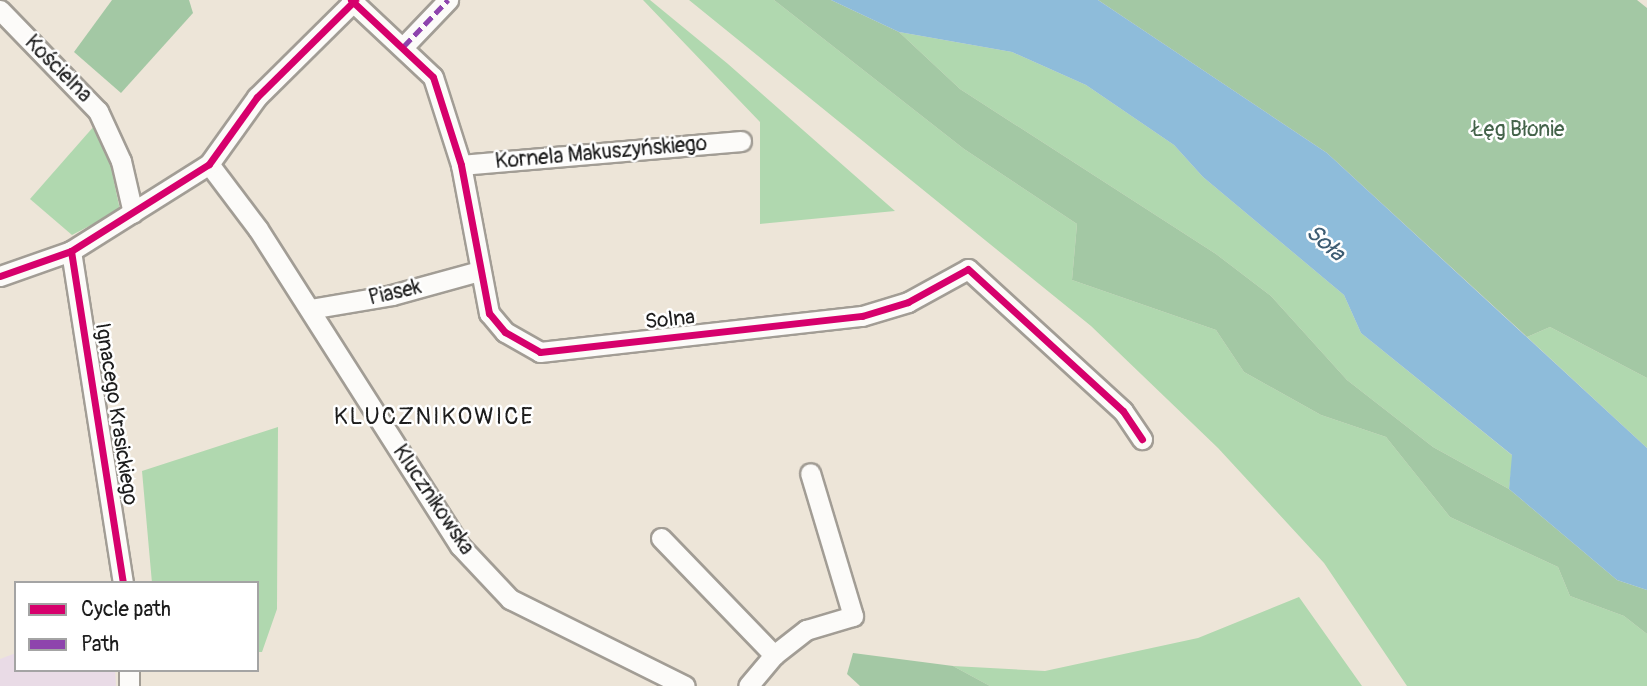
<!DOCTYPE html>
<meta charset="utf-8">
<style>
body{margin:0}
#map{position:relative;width:1647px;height:686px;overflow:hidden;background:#ede5d8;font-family:Pangolin,sans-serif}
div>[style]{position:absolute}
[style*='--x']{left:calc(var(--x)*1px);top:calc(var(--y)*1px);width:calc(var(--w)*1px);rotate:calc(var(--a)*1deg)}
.built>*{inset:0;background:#e9dbe6}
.green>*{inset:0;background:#b0d8af}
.forest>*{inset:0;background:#a3c8a4}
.water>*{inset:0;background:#8ebcda}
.roads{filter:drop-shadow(2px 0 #a29d95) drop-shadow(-2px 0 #a29d95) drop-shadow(0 2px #a29d95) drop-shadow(0 -2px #a29d95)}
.minor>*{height:19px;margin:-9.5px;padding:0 9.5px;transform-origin:9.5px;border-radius:9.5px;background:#fcfbf9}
.quiet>*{height:5px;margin-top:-2.5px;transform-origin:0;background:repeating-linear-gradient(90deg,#8e44ad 0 10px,transparent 0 15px)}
.cycleway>*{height:7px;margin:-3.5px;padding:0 3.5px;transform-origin:3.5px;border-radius:3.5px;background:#d6006c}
span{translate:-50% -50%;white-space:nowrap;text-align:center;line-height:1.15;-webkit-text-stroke:5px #fff;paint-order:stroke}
.street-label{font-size:21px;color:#1c1c1c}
.park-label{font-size:21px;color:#44634a}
.water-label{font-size:23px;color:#3d5c72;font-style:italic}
.neighbourhood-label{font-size:23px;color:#1c1c1c;letter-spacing:2px}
.legend{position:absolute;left:14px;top:581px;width:245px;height:91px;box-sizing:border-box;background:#fff;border:2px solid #a4a4a4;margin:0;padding:9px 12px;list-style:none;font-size:21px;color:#1c1c1c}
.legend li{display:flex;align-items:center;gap:14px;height:35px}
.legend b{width:35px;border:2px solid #a4a4a4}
</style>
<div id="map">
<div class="built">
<div style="clip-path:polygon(16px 653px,16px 670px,115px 670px,116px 686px,0 686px,0 659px)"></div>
</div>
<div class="green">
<div style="clip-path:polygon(643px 0,650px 0,728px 64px,895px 211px,760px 224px,760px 122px)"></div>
<div style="clip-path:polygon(689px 0,774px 0,964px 149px,1077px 224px,1072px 280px,1216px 330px,1244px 372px,1321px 415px,1386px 437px,1450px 517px,1558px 567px,1570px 596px,1624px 616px,1647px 634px,1647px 686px,1407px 686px,1324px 563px,1218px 448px,1091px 326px)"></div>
<div style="clip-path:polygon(899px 32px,1012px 52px,1086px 85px,1174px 145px,1203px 177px,1344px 295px,1361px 333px,1513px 456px,1509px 489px,1433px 447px,1347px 380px,1271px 296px,1216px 254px,960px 89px)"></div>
<div style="clip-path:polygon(95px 125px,108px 153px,120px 210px,72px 235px,30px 199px)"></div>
<div style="clip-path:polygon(1550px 327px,1647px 378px,1647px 448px,1527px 337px)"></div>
<div style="clip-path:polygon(278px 427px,277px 609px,262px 652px,257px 652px,257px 583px,152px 583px,142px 471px)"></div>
<div style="clip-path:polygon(1299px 597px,1362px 686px,990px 686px,953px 666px,1045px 671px,1198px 638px)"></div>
</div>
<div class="forest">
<div style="clip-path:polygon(112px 0,189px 0,193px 13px,121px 93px,74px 52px)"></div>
<div style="clip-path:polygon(774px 0,831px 0,899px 32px,960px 89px,1216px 254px,1271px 296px,1347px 380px,1433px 447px,1509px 489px,1617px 580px,1647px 590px,1647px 634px,1624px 616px,1570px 596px,1558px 567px,1450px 517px,1386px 437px,1321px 415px,1244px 372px,1216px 330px,1072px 280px,1077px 224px,964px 149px)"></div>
<div style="clip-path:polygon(1098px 0,1637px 0,1647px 8px,1647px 378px,1550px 327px,1527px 337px,1327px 153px)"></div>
<div style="clip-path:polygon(853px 653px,953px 666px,990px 686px,860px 686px,847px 674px)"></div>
</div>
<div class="water">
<div style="clip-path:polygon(831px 0,1098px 0,1327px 153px,1647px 448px,1647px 590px,1617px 580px,1509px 489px,1512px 455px,1361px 333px,1344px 295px,1203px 177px,1174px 145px,1086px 85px,1012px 52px,899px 32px)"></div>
</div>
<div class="roads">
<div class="minor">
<div style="--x:351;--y:0;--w:112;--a:43.2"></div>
<div style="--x:433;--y:77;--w:92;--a:72.3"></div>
<div style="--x:461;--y:165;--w:151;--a:79.3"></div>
<div style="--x:489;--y:313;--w:25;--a:50"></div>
<div style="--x:505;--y:332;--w:40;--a:29.7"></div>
<div style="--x:540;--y:352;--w:324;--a:-6.4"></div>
<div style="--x:862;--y:316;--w:48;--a:-16.9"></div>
<div style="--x:908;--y:302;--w:68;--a:-28.8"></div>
<div style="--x:968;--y:269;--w:210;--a:42.5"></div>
<div style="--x:1123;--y:411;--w:34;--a:56"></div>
<div style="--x:0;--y:10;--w:141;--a:45.9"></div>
<div style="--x:98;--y:111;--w:55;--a:65.3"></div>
<div style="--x:121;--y:161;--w:53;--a:77"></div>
<div style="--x:404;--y:46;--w:64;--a:-46.3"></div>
<div style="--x:209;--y:164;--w:81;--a:53"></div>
<div style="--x:258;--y:229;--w:376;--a:57.5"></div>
<div style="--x:460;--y:546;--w:73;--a:46.7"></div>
<div style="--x:510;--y:599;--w:195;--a:26.4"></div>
<div style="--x:461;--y:165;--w:281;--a:-4.9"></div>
<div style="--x:71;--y:251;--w:336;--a:81.1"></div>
<div style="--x:0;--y:276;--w:75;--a:-19.4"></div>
<div style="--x:71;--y:251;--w:163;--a:-32.2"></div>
<div style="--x:209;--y:164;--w:82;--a:-54.4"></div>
<div style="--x:257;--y:97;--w:138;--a:-44.7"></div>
<div style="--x:310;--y:309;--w:83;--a:-9.7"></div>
<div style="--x:392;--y:295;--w:90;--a:-15.4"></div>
<div style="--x:661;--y:538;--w:163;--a:46"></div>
<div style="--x:774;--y:655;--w:40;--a:130"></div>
<div style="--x:774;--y:655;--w:41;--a:-38"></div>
<div style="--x:806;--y:630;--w:49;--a:-16.6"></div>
<div style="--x:853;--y:616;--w:149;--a:-106.7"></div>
<div style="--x:129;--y:670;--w:16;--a:90"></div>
</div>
</div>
<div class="quiet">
<div style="--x:404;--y:46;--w:64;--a:-46.3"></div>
</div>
<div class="cycleway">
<div style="--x:351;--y:0;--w:112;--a:43.2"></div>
<div style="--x:433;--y:77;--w:92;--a:72.3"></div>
<div style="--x:461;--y:165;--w:151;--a:79.3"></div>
<div style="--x:489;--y:313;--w:25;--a:50"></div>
<div style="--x:505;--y:332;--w:40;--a:29.7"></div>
<div style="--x:540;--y:352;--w:324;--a:-6.4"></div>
<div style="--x:862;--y:316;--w:48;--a:-16.9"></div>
<div style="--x:908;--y:302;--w:68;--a:-28.8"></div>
<div style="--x:968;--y:269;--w:210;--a:42.5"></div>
<div style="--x:1123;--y:411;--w:34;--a:56"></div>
<div style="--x:71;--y:251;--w:336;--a:81.1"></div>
<div style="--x:0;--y:276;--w:75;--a:-19.4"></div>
<div style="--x:71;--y:251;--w:163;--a:-32.2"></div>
<div style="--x:209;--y:164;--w:82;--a:-54.4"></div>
<div style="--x:257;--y:97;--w:138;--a:-44.7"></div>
</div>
<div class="street-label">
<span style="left:58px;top:69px;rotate:45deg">Kościelna</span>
<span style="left:601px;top:153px;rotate:-5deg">Kornela Makuszyńskiego</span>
<span style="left:395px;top:293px;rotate:-13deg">Piasek</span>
<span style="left:670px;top:320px;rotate:-6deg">Solna</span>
<span style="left:116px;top:414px;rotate:81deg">Ignacego Krasickiego</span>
<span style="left:433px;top:500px;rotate:56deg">Klucznikowska</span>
</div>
<div class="park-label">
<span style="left:1518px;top:130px">Łęg Błonie</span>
</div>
<div class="water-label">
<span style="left:1325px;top:243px;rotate:41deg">Soła</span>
</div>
<div class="neighbourhood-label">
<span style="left:434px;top:417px">KLUCZNIKOWICE</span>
</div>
<ul class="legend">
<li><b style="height:9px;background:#d6006c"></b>Cycle path</li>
<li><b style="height:9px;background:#8e44ad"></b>Path</li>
</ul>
</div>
